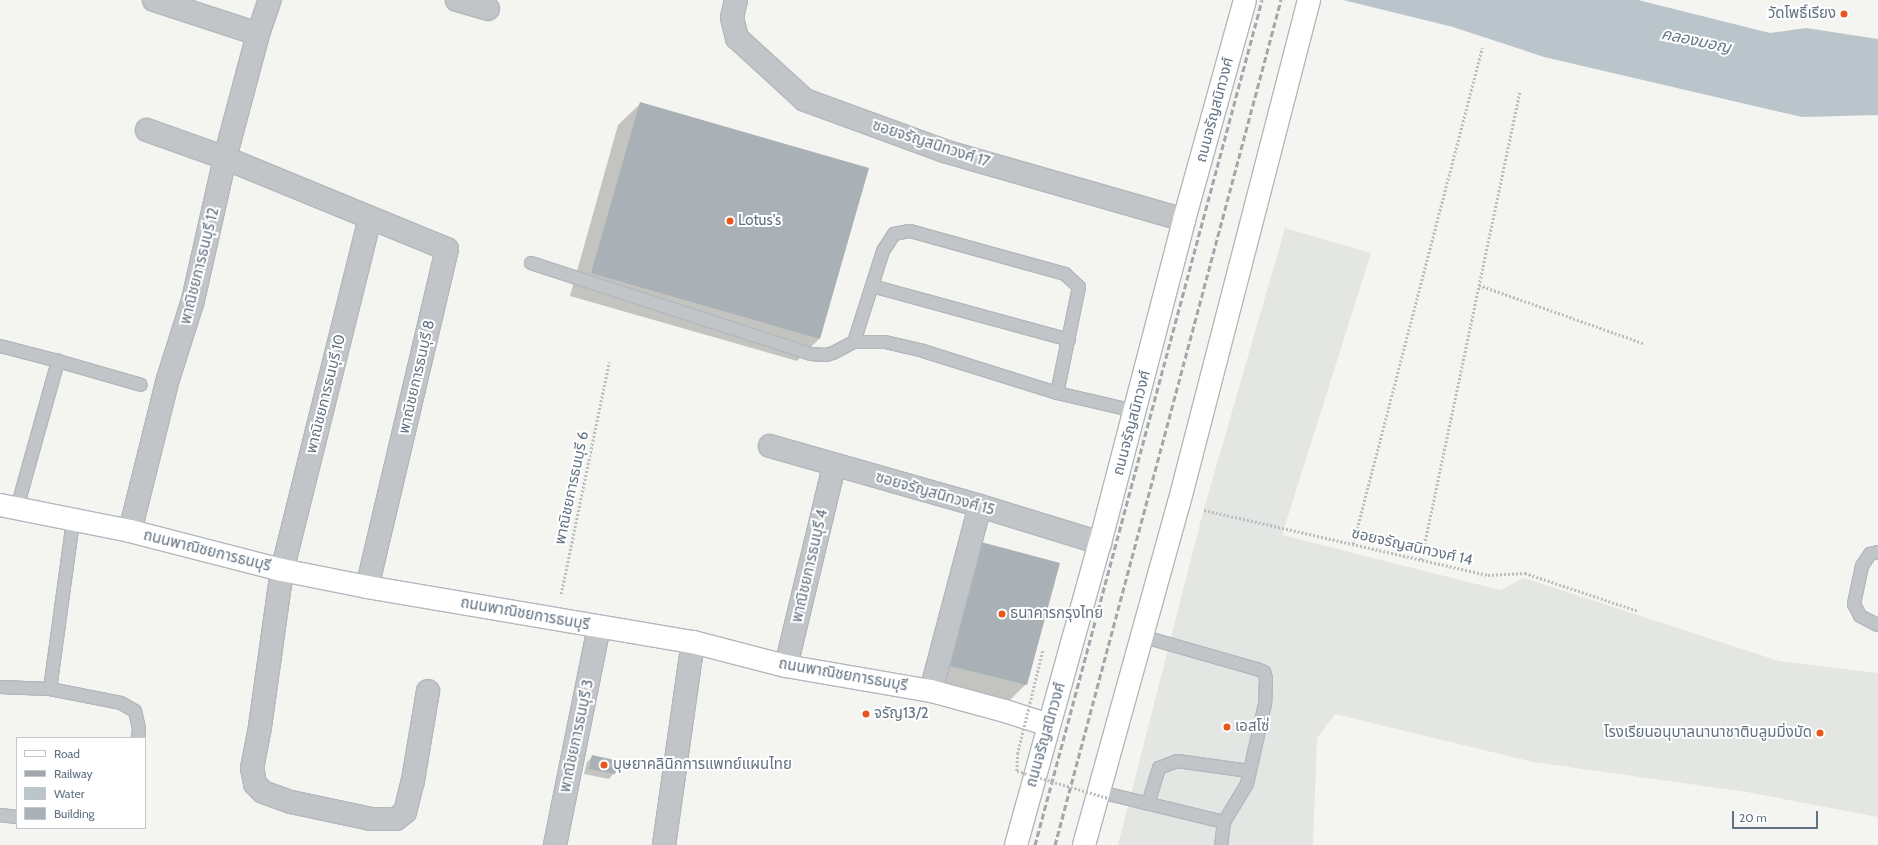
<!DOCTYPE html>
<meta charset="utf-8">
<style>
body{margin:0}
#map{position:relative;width:1878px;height:845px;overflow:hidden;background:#f4f4f0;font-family:Cabin,"Noto Sans Thai",sans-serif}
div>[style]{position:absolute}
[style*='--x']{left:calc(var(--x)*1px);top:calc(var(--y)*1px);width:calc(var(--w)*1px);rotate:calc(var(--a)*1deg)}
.built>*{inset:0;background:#e4e6e3}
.water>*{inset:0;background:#bac5cb}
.shadow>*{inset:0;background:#0003}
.building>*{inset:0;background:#a9b0b6}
.path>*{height:2.5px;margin-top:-1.25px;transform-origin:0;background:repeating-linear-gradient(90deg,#bbbdbf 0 2px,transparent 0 4px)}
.roads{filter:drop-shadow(1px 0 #b3b8bd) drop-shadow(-1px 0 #b3b8bd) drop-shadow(0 1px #b3b8bd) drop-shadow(0 -1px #b3b8bd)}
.lane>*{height:12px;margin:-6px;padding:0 6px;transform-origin:6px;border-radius:6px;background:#c1c5c8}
.street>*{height:22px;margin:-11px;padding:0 11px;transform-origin:11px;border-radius:11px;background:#c1c5c8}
.secondary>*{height:22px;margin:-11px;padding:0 11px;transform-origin:11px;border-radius:11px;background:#fff}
.primary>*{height:22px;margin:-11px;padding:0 11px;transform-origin:11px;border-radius:11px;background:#fff}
.rail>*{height:3px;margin-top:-1.5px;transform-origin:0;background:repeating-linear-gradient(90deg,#a1a7ad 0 6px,transparent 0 9px)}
.path-bridge>*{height:2.5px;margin-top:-1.25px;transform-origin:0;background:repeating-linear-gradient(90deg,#bbbdbf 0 2px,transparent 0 4px)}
.dots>*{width:11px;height:11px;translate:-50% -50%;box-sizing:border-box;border:2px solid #fff;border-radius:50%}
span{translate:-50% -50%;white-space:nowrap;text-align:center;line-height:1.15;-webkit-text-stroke:4px #fff;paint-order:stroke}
.poi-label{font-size:15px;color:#627282}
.right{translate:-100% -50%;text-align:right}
.left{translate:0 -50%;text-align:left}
.street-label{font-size:15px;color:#627282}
.water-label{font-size:16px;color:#637a86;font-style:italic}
.legend{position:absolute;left:16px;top:737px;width:130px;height:92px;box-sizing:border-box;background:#fff;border:1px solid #c0c7cd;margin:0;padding:5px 7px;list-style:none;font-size:12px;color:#627282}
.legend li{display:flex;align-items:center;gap:8px;height:20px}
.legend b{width:20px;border:1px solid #c0c7cd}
.scale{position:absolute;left:1732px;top:811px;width:86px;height:18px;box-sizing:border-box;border:2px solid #627282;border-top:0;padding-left:5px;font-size:12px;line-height:14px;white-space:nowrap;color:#627282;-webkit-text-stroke:3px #fff;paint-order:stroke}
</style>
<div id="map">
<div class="built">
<div style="clip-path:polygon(1285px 228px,1371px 253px,1282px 535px,1500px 590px,1524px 578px,1779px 661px,1878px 673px,1878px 817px,1747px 792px,1533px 762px,1335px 714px,1317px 738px,1313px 845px,1118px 845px,1202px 516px)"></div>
</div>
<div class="water">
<div style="clip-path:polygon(1343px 0,1638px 0,1770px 33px,1806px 28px,1878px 39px,1878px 115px,1802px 117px,1544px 57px,1453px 27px)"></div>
</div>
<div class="shadow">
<div style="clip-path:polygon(641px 103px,819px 339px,797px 361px,570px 296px,618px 125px)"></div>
<div style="clip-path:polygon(1058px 564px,1026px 684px,1003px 707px,924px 687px)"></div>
<div style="clip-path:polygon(592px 757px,614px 773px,609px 779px,584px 774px,587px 762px)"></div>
</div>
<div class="building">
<div style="clip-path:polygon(640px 102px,869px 168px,820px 339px,591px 273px)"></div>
<div style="clip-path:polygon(977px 541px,1060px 563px,1027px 685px,946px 665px)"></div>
<div style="clip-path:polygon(592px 755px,619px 761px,615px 774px,589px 769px)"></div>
</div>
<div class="path">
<div style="--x:1479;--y:285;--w:174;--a:19.5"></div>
<div style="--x:1204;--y:510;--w:291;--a:12.9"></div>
<div style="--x:1488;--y:575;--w:37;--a:-3"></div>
<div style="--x:1525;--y:573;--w:119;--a:18.6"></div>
<div style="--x:1353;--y:544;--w:513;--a:-75.42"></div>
<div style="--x:1421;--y:560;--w:479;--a:-78.1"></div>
<div style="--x:561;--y:594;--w:237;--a:-78.3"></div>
</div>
<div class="roads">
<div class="lane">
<div style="--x:531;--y:263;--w:294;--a:18"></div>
<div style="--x:811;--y:354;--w:15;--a:4"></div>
<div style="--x:826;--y:355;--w:7;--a:-16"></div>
<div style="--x:833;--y:353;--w:24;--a:-28"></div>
<div style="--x:854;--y:342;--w:31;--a:0"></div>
<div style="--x:885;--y:342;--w:39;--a:13"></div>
<div style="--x:923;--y:351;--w:140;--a:17.4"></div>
<div style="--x:1057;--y:393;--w:80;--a:13"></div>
<div style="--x:872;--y:286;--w:204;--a:15.3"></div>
<div style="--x:854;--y:342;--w:96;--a:-72.3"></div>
<div style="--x:883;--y:251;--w:20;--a:-57"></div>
<div style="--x:894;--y:234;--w:16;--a:-11"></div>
<div style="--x:910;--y:231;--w:161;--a:15.5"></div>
<div style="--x:1065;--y:274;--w:19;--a:43"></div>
<div style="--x:1079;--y:287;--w:108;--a:101.7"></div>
<div style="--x:0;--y:346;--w:60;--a:14.5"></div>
<div style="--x:17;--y:508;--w:153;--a:-74.4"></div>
<div style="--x:58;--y:361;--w:86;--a:16.1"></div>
<div style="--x:1878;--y:552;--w:8;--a:166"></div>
<div style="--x:1870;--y:554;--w:14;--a:124"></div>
<div style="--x:1862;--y:566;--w:39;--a:102"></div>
<div style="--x:1854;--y:604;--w:13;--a:63"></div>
<div style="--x:1860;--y:616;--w:20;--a:27"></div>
<div style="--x:1141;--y:636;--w:121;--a:15.9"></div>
<div style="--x:1257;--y:669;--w:8;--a:23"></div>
<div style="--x:1264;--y:672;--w:6;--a:72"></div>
<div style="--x:1266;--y:678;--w:26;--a:92"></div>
<div style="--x:1265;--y:704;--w:82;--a:102.7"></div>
<div style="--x:1247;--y:784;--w:44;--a:121.2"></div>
<div style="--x:1224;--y:822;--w:23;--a:97"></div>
<div style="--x:0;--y:687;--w:50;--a:2.3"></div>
<div style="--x:50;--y:689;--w:72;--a:11.2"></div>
<div style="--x:121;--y:703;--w:16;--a:30"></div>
<div style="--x:135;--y:711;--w:18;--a:77"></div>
<div style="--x:139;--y:729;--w:9;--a:96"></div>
<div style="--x:50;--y:689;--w:171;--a:-82.2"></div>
<div style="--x:1100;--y:792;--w:128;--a:13.6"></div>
<div style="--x:1148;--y:804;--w:38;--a:-73"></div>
<div style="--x:1159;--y:768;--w:19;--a:-21"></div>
<div style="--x:1177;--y:761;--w:73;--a:7.9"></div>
<div style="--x:0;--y:815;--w:17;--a:7"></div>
</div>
<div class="street">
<div style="--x:154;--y:0;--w:109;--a:18.1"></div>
<div style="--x:457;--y:0;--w:32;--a:16"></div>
<div style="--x:736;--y:0;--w:18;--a:103"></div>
<div style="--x:732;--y:18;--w:21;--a:76"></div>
<div style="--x:737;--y:38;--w:92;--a:42.4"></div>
<div style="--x:805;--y:100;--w:148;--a:20.1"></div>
<div style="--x:944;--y:151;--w:250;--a:16"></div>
<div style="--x:147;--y:130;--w:83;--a:19.7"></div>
<div style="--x:225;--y:158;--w:240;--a:22.3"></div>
<div style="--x:447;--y:249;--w:347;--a:103.3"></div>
<div style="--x:370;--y:218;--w:363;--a:104"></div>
<div style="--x:282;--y:570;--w:159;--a:98"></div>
<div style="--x:260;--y:727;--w:42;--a:101"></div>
<div style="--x:252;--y:768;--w:16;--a:79"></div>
<div style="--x:255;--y:784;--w:11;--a:45"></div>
<div style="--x:263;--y:792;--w:30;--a:20"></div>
<div style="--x:291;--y:802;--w:82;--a:12"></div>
<div style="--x:371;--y:819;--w:25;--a:0"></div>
<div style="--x:396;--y:819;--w:11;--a:-38"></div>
<div style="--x:405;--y:812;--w:33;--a:-76"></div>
<div style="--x:413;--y:780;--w:90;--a:-80.4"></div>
<div style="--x:770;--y:446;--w:218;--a:15.9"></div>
<div style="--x:980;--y:506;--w:126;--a:17.1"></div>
<div style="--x:130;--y:531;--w:157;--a:-76"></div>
<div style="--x:168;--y:379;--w:83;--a:-72.4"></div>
<div style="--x:193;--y:300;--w:146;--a:-77.3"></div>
<div style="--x:225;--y:158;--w:128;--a:-75.1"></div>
<div style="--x:258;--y:34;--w:36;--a:-71"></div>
<div style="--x:786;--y:666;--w:206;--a:-76.5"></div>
<div style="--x:931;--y:691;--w:191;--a:-75.2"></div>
<div style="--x:555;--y:845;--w:222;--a:-78.6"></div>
<div style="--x:664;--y:845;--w:205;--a:-81.9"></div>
</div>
<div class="secondary">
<div style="--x:0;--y:505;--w:133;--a:11.3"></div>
<div style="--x:130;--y:531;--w:157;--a:14.4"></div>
<div style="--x:282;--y:570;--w:87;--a:11.3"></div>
<div style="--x:367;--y:587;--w:331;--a:9.6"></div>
<div style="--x:693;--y:642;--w:96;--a:14.5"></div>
<div style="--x:786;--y:666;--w:147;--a:9.8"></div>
<div style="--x:931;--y:691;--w:77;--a:15.1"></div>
<div style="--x:1005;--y:711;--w:46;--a:17.7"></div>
</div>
<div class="primary">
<div style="--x:1016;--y:845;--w:313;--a:-74.5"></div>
<div style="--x:1100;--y:543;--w:334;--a:-75.4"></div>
<div style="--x:1184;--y:220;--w:228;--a:-74.5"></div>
<div style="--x:1084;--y:845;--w:355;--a:-74.5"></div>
<div style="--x:1179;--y:503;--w:520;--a:-75.51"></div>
</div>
</div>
<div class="rail">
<div style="--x:1035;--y:845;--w:875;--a:-74.96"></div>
<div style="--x:1055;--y:845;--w:875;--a:-75.03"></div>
</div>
<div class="path-bridge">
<div style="--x:1043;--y:651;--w:105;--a:103.8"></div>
<div style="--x:1018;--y:753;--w:18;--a:93"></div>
<div style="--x:1017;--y:771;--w:102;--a:16.5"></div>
</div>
<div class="dots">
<div style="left:1844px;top:14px;background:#e7571d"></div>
<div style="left:730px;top:221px;background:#e7571d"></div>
<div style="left:1002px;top:614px;background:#e7571d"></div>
<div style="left:866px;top:714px;background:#e7571d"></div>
<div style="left:1227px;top:727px;background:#e7571d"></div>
<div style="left:1820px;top:733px;background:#e7571d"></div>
<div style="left:604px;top:765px;background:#e7571d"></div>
</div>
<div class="poi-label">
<span class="right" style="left:1836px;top:14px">วัดโพธิ์เรียง</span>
<span class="left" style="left:738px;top:221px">Lotus's</span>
<span class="left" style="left:1010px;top:614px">ธนาคารกรุงไทย</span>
<span class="left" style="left:874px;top:714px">จรัญ13/2</span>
<span class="left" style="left:1235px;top:727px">เอสโซ่</span>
<span class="right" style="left:1812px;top:733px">โรงเรียนอนุบาลนานาชาติบลูมมิ่งบัด</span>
<span class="left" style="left:613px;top:765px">บุษยาคลินิกการแพทย์แผนไทย</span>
</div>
<div class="street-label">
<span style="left:1215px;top:110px;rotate:-75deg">ถนนจรัญสนิทวงศ์</span>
<span style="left:931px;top:144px;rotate:18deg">ซอยจรัญสนิทวงศ์ 17</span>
<span style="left:200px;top:266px;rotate:-76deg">พาณิชยการธนบุรี 12</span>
<span style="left:417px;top:377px;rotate:-77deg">พาณิชยการธนบุรี 8</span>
<span style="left:326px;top:394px;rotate:-76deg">พาณิชยการธนบุรี 10</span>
<span style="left:1132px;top:423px;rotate:-75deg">ถนนจรัญสนิทวงศ์</span>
<span style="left:572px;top:488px;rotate:-78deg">พาณิชยการธนบุรี 6</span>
<span style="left:935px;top:494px;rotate:16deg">ซอยจรัญสนิทวงศ์ 15</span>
<span style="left:1412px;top:547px;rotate:13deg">ซอยจรัญสนิทวงศ์ 14</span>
<span style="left:207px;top:551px;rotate:14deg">ถนนพาณิชยการธนบุรี</span>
<span style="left:810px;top:566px;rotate:-77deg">พาณิชยการธนบุรี 4</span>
<span style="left:525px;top:614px;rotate:10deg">ถนนพาณิชยการธนบุรี</span>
<span style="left:843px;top:675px;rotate:10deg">ถนนพาณิชยการธนบุรี</span>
<span style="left:1046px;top:735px;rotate:-74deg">ถนนจรัญสนิทวงศ์</span>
<span style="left:577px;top:736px;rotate:-78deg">พาณิชยการธนบุรี 3</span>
</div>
<div class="water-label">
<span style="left:1696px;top:41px;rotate:12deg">คลองมอญ</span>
</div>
<ul class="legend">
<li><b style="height:5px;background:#fff"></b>Road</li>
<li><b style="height:5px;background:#a1a7ad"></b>Railway</li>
<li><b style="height:11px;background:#bac5cb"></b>Water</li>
<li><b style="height:11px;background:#a9b0b6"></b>Building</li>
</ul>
<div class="scale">20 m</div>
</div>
